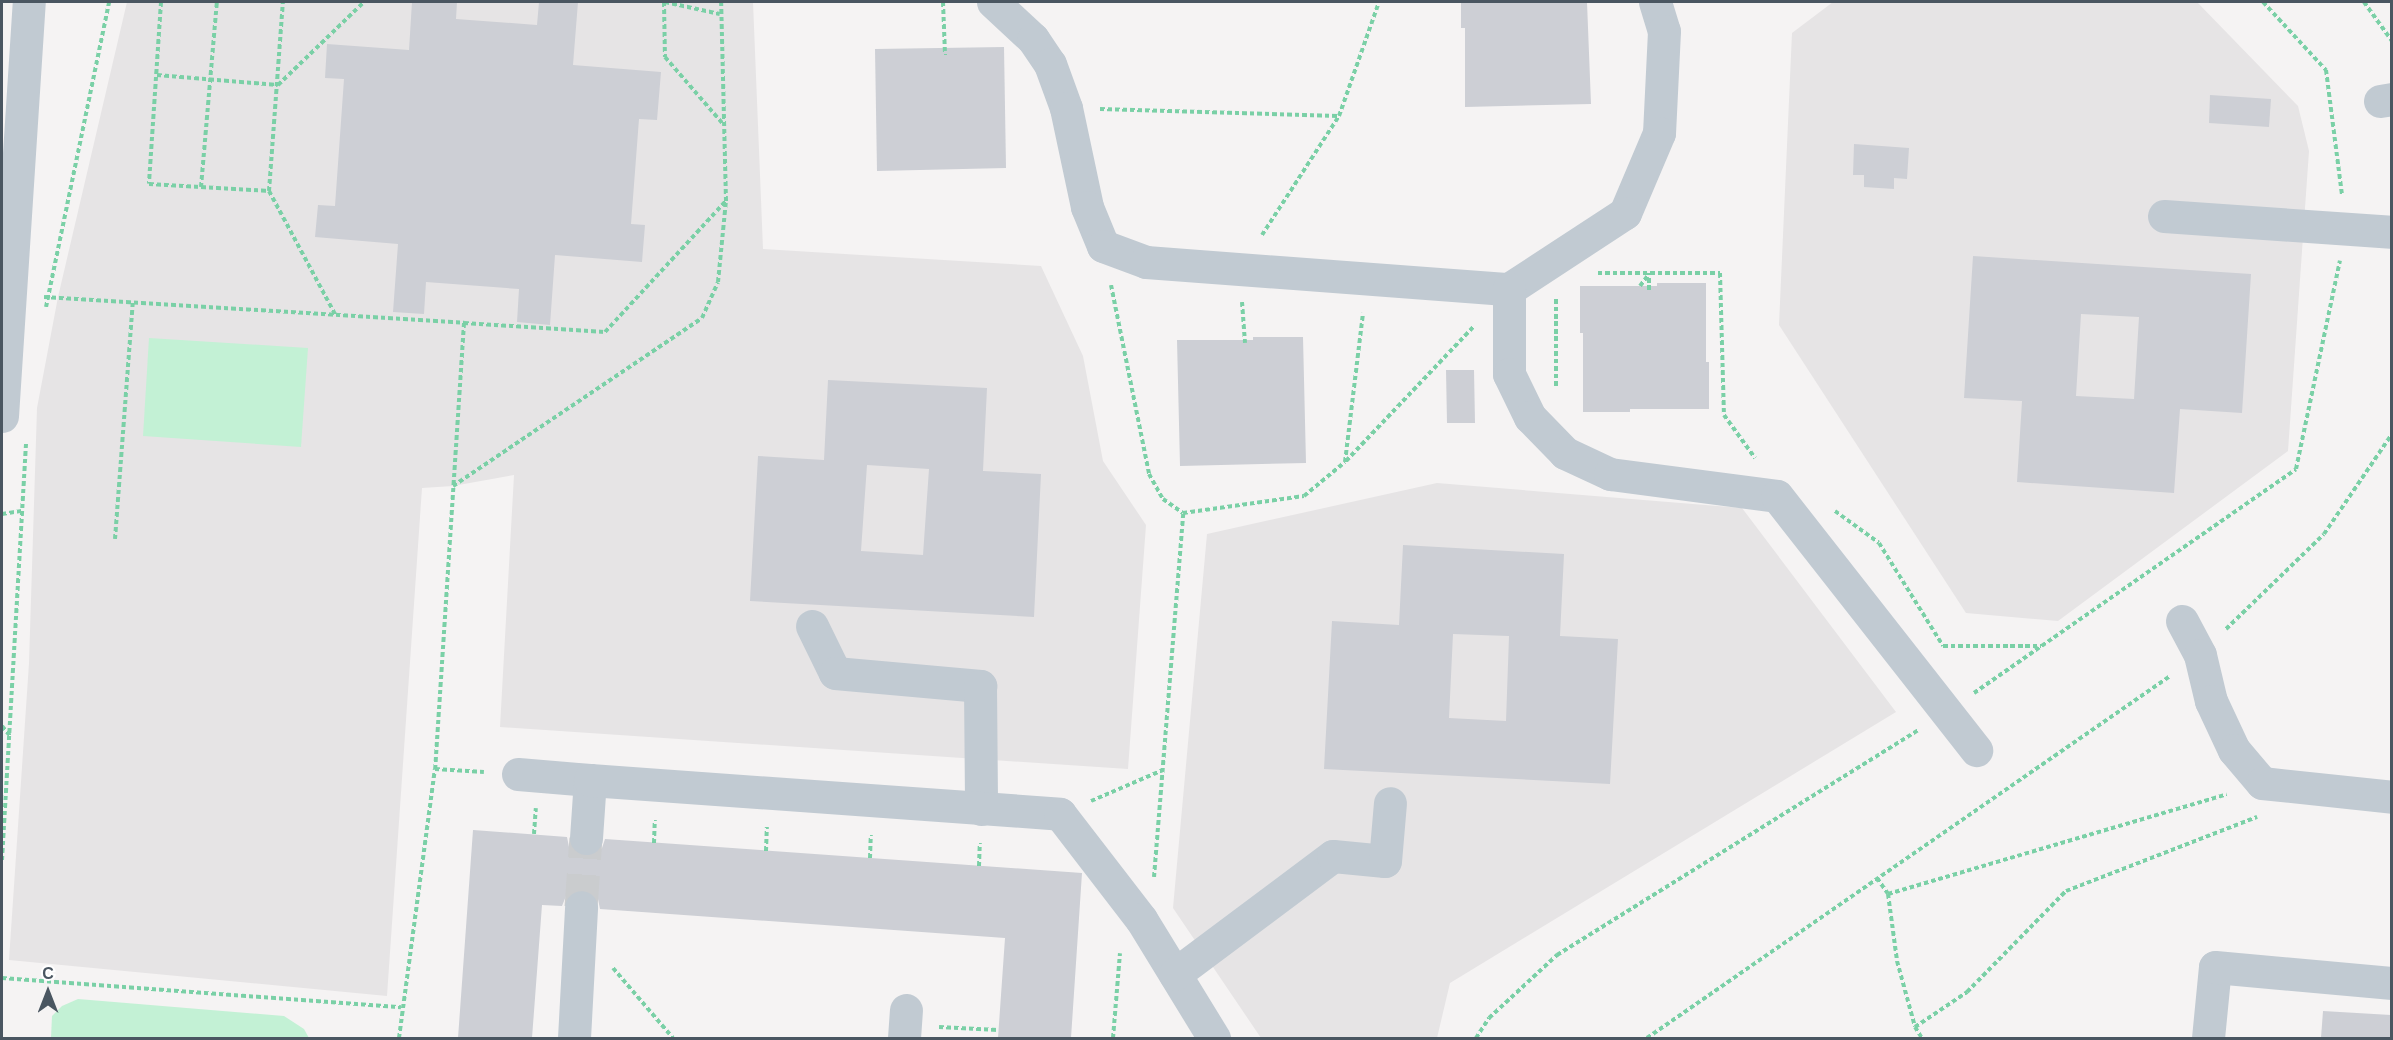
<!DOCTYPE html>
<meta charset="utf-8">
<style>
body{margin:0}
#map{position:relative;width:2393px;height:1040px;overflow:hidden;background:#f5f3f3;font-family:"Work Sans",sans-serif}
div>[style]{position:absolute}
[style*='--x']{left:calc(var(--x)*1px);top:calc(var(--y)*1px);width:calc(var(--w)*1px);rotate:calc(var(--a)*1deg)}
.education>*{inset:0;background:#e6e4e5}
.green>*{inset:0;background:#c3f1d5}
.building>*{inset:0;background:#cdcfd5}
.minor-tunnel>*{height:33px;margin-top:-16.5px;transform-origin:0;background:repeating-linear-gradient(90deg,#caccce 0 33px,transparent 0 49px)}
.path>*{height:4px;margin-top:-2px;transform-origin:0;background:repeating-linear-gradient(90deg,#7ad0a6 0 4.5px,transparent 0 7.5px)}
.minor>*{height:33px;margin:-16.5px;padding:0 16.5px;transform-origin:16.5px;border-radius:16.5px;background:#c1cad2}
span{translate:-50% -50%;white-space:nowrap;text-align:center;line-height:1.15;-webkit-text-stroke:5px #fff;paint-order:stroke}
.frame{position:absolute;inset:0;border:3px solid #4a5661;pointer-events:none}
.north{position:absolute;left:18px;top:962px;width:60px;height:60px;-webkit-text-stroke:4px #fff;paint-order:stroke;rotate:0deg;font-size:16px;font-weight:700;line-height:24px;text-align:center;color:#4a5661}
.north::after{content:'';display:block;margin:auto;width:21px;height:27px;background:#4a5661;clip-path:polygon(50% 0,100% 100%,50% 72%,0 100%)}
</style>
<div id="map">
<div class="education">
<div style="clip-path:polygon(127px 2px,753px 2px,763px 249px,1041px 266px,1083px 356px,1103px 461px,1146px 525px,1128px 769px,500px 727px,514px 475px,453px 486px,422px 488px,387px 996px,9px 960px,29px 663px,37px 408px,58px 297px)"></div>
<div style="clip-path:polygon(1833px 2px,2197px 2px,2298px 106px,2309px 151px,2288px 451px,2058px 621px,1966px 613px,1779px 325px,1792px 33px)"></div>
<div style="clip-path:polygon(1437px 483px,1742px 508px,1896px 712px,1450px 983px,1437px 1038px,1261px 1038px,1173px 908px,1207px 534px)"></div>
</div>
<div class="green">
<div style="clip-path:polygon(149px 338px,308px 348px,301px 447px,143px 436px)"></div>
<div style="clip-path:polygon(78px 999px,284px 1016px,304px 1029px,309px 1038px,51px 1038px,52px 1016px,62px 1006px)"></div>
</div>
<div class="building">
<div style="clip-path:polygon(412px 2px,457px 2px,456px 19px,537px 25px,539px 2px,578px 2px,573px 65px,661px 72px,657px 120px,639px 119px,631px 224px,645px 225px,642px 262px,555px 255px,550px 325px,517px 322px,519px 289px,426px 282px,424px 314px,393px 312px,398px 244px,315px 237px,318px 205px,335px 206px,344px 79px,325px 78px,327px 44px,409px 50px)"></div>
<div style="clip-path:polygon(1461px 2px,1587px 2px,1591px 104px,1465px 107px,1465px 28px,1461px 28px)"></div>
<div style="clip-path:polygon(1004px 47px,1006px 168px,877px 171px,875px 49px)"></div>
<div style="clip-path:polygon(2210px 95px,2271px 99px,2269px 127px,2209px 123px)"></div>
<div style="clip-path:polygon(1854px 144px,1909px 148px,1907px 179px,1894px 178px,1894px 189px,1864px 187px,1864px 175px,1853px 175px)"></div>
<div style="clip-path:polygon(evenodd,1973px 256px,2251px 274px,2242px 413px,2180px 409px,2174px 493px,2017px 482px,2022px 401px,1964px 398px,1973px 256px,2081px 314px,2139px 317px,2134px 399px,2076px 396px,2081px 314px)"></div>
<div style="clip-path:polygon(1657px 283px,1706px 283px,1706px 362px,1709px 362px,1709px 409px,1630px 409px,1630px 412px,1583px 412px,1583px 333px,1580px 333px,1580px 286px,1657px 286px)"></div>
<div style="clip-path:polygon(1253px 337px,1303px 337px,1306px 463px,1180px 466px,1177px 340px,1253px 340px)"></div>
<div style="clip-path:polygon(1446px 370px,1474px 370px,1475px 423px,1447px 423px)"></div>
<div style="clip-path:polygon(evenodd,828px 380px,987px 388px,983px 471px,1041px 474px,1034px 617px,750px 601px,758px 456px,824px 460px,828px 380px,867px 465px,929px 469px,923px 555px,861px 551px,867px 465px)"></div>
<div style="clip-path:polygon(evenodd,1403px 545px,1564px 554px,1560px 636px,1618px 639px,1610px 784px,1324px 769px,1332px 621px,1399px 625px,1403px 545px,1453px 634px,1509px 636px,1506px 721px,1449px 718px,1453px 634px)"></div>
<div style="clip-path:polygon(473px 830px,567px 837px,569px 847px,575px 853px,584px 857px,595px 855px,602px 848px,605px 839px,1082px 873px,1071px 1038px,998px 1038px,1005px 938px,600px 909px,598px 899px,592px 892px,581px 888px,572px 891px,566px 896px,562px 906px,542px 905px,532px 1038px,458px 1038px)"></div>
<div style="clip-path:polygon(2323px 1011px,2391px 1015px,2391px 1038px,2321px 1038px)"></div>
</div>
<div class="minor-tunnel">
<div style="--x:581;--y:907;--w:69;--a:-85.9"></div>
</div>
<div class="path">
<div style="--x:161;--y:2;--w:182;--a:93.8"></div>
<div style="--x:149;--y:184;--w:120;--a:3.3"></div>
<div style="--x:269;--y:191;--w:190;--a:-85.8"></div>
<div style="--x:664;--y:2;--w:55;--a:89"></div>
<div style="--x:665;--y:57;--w:89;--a:49.1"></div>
<div style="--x:665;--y:2;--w:56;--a:12.3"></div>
<div style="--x:943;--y:2;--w:53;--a:87.8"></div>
<div style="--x:2263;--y:2;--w:93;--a:47.2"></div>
<div style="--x:2326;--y:70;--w:126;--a:82.7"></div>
<div style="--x:2364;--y:2;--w:48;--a:54.3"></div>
<div style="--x:157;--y:75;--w:121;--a:4.7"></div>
<div style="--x:278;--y:85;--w:120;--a:-44"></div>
<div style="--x:1100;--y:109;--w:238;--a:1.7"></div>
<div style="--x:201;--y:187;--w:186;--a:-85.1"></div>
<div style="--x:269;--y:191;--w:140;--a:61.8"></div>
<div style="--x:1262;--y:235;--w:142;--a:-57.1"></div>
<div style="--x:1339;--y:116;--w:121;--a:-70.7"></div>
<div style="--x:1598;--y:273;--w:122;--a:0"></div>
<div style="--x:1720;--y:273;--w:142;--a:88.4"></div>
<div style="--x:1724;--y:415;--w:53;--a:54.2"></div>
<div style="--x:1111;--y:285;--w:193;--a:78.6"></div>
<div style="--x:1149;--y:474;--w:29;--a:61"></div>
<div style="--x:1163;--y:499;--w:24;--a:35"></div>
<div style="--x:1640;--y:286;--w:15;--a:-53"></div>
<div style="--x:1649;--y:290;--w:17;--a:-90"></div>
<div style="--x:44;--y:297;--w:421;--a:3.5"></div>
<div style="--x:464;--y:323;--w:447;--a:93.7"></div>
<div style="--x:435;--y:769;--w:49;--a:3.5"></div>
<div style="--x:1556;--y:299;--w:88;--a:90"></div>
<div style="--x:1242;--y:302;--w:41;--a:85.8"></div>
<div style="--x:46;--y:307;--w:311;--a:-78.3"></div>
<div style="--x:464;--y:323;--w:141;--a:3.7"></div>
<div style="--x:605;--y:332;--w:178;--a:-47.3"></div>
<div style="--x:1346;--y:461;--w:187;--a:-46.5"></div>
<div style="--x:453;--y:486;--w:300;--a:-34"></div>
<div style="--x:702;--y:318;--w:39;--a:-66"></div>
<div style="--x:718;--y:282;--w:81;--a:-84.4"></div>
<div style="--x:726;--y:201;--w:199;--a:-91.4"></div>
<div style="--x:1835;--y:511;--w:54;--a:36"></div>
<div style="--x:1879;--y:543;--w:121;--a:58.1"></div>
<div style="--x:1943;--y:646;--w:98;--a:0"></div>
<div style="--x:2;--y:514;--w:20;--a:-9"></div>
<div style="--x:115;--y:539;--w:238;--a:-85.7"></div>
<div style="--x:2226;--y:629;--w:136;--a:-44.1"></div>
<div style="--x:2324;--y:534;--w:121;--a:-55.8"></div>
<div style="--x:1974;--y:693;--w:392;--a:-34.8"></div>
<div style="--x:2296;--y:469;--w:213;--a:-78.1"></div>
<div style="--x:2;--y:726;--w:13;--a:51"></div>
<div style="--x:1091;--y:801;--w:78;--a:-23.3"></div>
<div style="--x:534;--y:834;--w:26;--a:-86"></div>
<div style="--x:654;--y:843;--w:23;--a:-88"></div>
<div style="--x:766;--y:851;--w:24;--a:-88"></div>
<div style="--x:870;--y:858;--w:23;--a:-88"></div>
<div style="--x:2;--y:860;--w:419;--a:-86.7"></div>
<div style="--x:979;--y:866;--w:23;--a:-88"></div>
<div style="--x:1154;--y:877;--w:365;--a:-85.4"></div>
<div style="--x:1183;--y:513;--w:122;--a:-8"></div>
<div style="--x:1304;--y:496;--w:53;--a:-39.7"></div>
<div style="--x:1345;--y:462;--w:150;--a:-83.1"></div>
<div style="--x:1877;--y:878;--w:19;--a:55"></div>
<div style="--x:1888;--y:894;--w:68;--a:82.3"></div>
<div style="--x:1897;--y:961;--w:68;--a:74.7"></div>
<div style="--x:1915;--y:1027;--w:13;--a:58"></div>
<div style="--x:1888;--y:894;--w:353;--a:-16.4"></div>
<div style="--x:613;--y:968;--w:92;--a:49.4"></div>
<div style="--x:2;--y:978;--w:400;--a:4.2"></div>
<div style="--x:939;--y:1027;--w:59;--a:2.9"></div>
<div style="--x:1915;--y:1027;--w:63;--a:-33.9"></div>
<div style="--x:1967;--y:992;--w:141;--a:-45.6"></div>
<div style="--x:2066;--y:891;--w:205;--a:-21.2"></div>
<div style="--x:399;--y:1038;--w:271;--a:-82.4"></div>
<div style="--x:1113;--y:1038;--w:85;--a:-85.3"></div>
<div style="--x:1476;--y:1038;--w:24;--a:-57"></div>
<div style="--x:1489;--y:1018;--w:93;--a:-42.8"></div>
<div style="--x:1557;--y:955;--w:425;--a:-31.9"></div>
<div style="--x:1647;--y:1038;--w:636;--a:-34.69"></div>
</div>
<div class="minor">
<div style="--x:993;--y:2;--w:54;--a:42.8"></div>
<div style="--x:1033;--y:39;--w:30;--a:56"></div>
<div style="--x:1050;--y:64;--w:47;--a:70"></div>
<div style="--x:1066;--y:108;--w:101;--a:78"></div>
<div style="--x:1087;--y:207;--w:42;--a:67.7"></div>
<div style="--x:1103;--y:246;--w:46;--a:20.4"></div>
<div style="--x:1146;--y:262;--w:364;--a:4.3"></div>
<div style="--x:1655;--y:2;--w:30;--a:73"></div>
<div style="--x:1664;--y:31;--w:102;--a:92.8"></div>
<div style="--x:1659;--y:133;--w:87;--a:113"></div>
<div style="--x:1625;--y:213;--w:139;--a:146.8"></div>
<div style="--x:1509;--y:289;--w:85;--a:90"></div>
<div style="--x:1509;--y:374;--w:48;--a:64"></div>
<div style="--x:1530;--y:417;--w:50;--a:45.8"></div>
<div style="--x:1565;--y:453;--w:50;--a:25"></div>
<div style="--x:1610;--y:474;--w:168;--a:7.5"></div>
<div style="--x:1777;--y:496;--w:323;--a:51.9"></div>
<div style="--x:2380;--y:101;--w:12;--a:-9"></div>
<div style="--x:2164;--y:216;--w:227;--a:4"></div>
<div style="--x:2;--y:416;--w:415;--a:-86.3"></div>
<div style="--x:2182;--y:621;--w:38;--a:62"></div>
<div style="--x:2200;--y:655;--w:47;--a:76.6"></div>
<div style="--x:2211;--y:701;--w:54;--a:64.9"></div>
<div style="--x:2234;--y:750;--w:43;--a:49.7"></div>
<div style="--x:2262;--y:783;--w:131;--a:6.1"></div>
<div style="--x:812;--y:626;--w:52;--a:63.9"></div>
<div style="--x:835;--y:673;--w:146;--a:5.1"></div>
<div style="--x:980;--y:686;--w:123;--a:89.5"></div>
<div style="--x:518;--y:774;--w:72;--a:4.8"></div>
<div style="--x:586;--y:838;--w:58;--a:-86.1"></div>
<div style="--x:590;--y:780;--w:471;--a:4.1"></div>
<div style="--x:1060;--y:814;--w:133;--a:52.4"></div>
<div style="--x:1141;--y:919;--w:140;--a:58.5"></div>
<div style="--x:1175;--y:974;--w:197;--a:-36.8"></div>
<div style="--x:1333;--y:856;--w:52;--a:5.5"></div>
<div style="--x:1385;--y:861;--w:58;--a:-85.1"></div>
<div style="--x:574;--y:1038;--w:131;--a:-86.9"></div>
<div style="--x:904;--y:1038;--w:28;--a:-86"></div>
<div style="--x:2208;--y:1038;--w:71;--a:-84.4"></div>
<div style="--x:2215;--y:967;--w:178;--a:5.2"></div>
</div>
<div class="frame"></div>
<div class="north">С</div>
</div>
